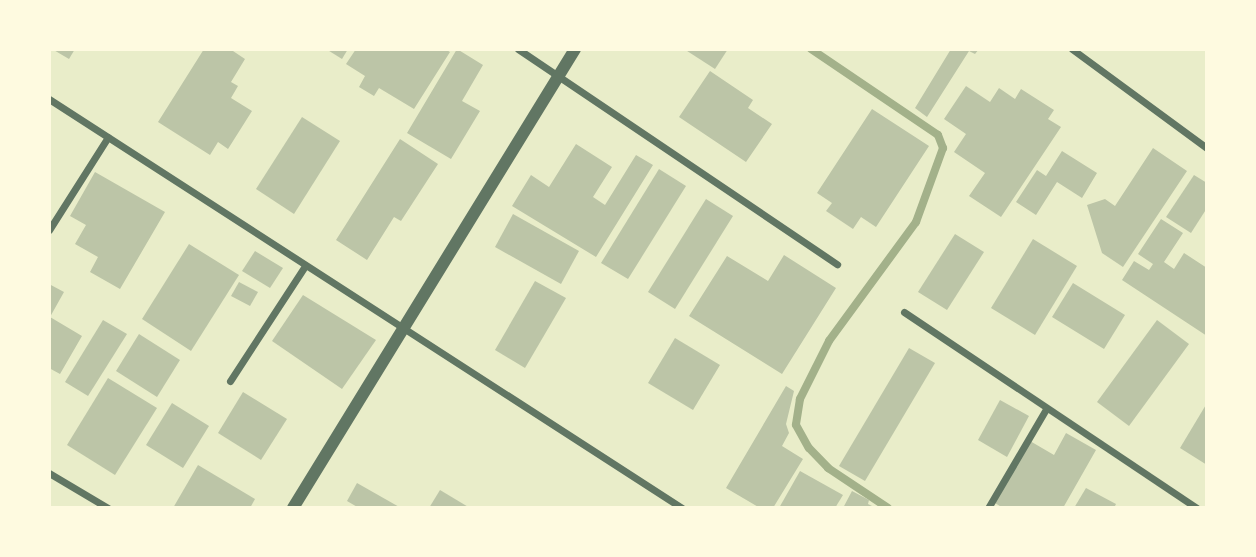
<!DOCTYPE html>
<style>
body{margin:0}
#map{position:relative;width:1256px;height:557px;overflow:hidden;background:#e9edc9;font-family:Jost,sans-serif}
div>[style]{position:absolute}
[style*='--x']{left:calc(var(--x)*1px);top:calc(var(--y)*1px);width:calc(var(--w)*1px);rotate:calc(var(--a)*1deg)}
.stream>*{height:8px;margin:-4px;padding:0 4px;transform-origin:4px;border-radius:4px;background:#a3b18a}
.building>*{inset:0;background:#bcc5a7}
.minor>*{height:7px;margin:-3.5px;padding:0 3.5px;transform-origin:3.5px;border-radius:3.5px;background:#617663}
.tertiary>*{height:12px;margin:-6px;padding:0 6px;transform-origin:6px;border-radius:6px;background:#617663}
span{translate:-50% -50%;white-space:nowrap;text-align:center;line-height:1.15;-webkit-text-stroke:5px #fefae0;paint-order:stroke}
.frame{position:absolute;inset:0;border:51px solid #fefae0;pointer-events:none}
</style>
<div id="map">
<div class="stream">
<div style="--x:811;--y:49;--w:153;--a:34.1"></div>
<div style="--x:938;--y:135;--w:14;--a:69"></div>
<div style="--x:943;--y:148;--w:79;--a:110"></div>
<div style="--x:916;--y:222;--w:147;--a:126.2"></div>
<div style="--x:829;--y:341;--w:65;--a:116.6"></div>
<div style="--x:800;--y:399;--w:26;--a:99"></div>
<div style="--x:796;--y:425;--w:26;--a:61"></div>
<div style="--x:809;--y:448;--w:28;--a:46"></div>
<div style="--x:828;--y:468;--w:72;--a:33.7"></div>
</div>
<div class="building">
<div style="clip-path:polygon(52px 49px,75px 49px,69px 59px)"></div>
<div style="clip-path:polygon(204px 49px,230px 49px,245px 59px,231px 82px,238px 86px,231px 98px,252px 111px,228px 149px,218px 142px,210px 155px,158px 122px)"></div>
<div style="clip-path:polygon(326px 49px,348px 49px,342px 59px)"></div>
<div style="clip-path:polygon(356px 49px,445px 49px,450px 52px,414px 109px,379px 88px,374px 96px,359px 87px,365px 76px,346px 64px)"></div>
<div style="clip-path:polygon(457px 49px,483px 65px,462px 101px,480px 111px,451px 159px,407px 133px)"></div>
<div style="clip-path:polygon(684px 49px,728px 49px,715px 69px)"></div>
<div style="clip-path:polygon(951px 49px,979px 49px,975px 54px,969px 51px,927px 117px,915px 108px)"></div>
<div style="clip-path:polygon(710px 71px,753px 100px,748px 108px,772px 124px,746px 162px,679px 117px)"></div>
<div style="clip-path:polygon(966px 86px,990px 102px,999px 88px,1015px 99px,1021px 89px,1054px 110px,1048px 119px,1061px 127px,1001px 217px,969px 196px,985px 173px,954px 152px,966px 134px,944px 119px)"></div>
<div style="clip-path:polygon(872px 109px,929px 146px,876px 227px,861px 217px,853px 229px,826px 211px,832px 203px,817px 193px)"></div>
<div style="clip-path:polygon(302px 117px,340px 141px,294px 214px,256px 189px)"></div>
<div style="clip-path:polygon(400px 139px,438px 164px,401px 221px,394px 217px,367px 260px,336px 240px)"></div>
<div style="clip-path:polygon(576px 144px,612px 167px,593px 197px,605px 205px,636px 155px,653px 165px,596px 257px,512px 206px,531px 175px,549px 187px)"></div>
<div style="clip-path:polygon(1153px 148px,1187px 171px,1123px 267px,1102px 253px,1087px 205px,1105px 199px,1115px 206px)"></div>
<div style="clip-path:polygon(1062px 151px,1097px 173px,1082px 198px,1057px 182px,1036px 215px,1016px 202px,1037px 170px,1046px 176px)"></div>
<div style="clip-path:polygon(659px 169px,686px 186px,628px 279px,601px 263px)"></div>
<div style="clip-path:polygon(95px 172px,165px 212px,120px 289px,90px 272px,98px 257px,75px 244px,86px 225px,70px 216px)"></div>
<div style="clip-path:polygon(1194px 175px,1207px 183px,1207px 208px,1191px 233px,1166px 217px)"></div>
<div style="clip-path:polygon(706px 199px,733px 216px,675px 309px,648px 292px)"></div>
<div style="clip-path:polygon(513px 214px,579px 251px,561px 284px,495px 247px)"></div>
<div style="clip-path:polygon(1161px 219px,1183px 233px,1164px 262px,1174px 269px,1184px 253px,1207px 268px,1207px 336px,1122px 280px,1134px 261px,1149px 270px,1153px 264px,1138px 254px)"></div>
<div style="clip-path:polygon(955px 234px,984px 252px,947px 310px,918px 292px)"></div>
<div style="clip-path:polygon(1033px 239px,1077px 266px,1035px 335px,991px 308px)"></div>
<div style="clip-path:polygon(189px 244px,239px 275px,191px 351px,142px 319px)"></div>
<div style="clip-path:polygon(255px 251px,283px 268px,270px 288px,242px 271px)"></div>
<div style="clip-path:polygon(784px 255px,836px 288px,782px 374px,689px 316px,727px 256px,768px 281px)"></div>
<div style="clip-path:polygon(535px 281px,566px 298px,525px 368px,495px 350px)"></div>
<div style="clip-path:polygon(239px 282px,258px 292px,250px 306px,231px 296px)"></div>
<div style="clip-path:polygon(1073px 283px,1125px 315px,1104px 349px,1052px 317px)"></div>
<div style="clip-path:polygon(49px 284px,64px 292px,50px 317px,82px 336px,60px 374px,49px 368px)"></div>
<div style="clip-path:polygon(303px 295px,376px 340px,342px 389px,272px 341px)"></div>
<div style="clip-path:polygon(103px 320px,127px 334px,88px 396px,65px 382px)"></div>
<div style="clip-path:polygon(1157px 320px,1189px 344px,1129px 426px,1097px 402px)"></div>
<div style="clip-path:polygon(139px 334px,180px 360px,157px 397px,116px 371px)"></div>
<div style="clip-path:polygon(675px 338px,720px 365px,693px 410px,648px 383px)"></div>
<div style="clip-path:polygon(909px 348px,935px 363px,865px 481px,839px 466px)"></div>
<div style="clip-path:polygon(108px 378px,157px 408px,115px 475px,67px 445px)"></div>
<div style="clip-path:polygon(786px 386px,794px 391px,786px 424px,789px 433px,782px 446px,803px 459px,773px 508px,760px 508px,726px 488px)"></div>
<div style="clip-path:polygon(243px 392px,287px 419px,261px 460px,218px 433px)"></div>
<div style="clip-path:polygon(1000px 400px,1029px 416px,1007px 457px,978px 440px)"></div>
<div style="clip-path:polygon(172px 403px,209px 426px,183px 468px,146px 445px)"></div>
<div style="clip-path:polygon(1207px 403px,1207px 465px,1180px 448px)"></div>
<div style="clip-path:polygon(1066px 433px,1096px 450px,1063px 508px,1003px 508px,995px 503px,1030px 441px,1054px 455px)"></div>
<div style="clip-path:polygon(198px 465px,255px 499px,250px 508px,173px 508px)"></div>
<div style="clip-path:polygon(800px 471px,843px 495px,835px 508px,779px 508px)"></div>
<div style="clip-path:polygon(357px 483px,401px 508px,359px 508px,347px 501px)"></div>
<div style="clip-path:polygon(1086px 488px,1116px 504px,1114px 508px,1074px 508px)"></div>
<div style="clip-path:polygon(440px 490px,470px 508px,429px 508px)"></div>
<div style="clip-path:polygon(852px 491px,869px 500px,868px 504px,876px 508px,843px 508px)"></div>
</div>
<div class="minor">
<div style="--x:518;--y:49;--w:385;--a:34"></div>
<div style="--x:1072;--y:49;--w:167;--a:36.3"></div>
<div style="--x:49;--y:99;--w:754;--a:32.87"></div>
<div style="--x:49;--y:230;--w:110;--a:-57.6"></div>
<div style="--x:904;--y:312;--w:353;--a:33.8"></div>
<div style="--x:230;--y:381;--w:137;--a:-56.9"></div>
<div style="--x:49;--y:473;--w:69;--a:30.7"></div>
<div style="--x:988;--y:508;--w:115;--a:-59.6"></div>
</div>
<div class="tertiary">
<div style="--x:293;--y:508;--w:539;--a:-58.43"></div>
</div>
<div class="frame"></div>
</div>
